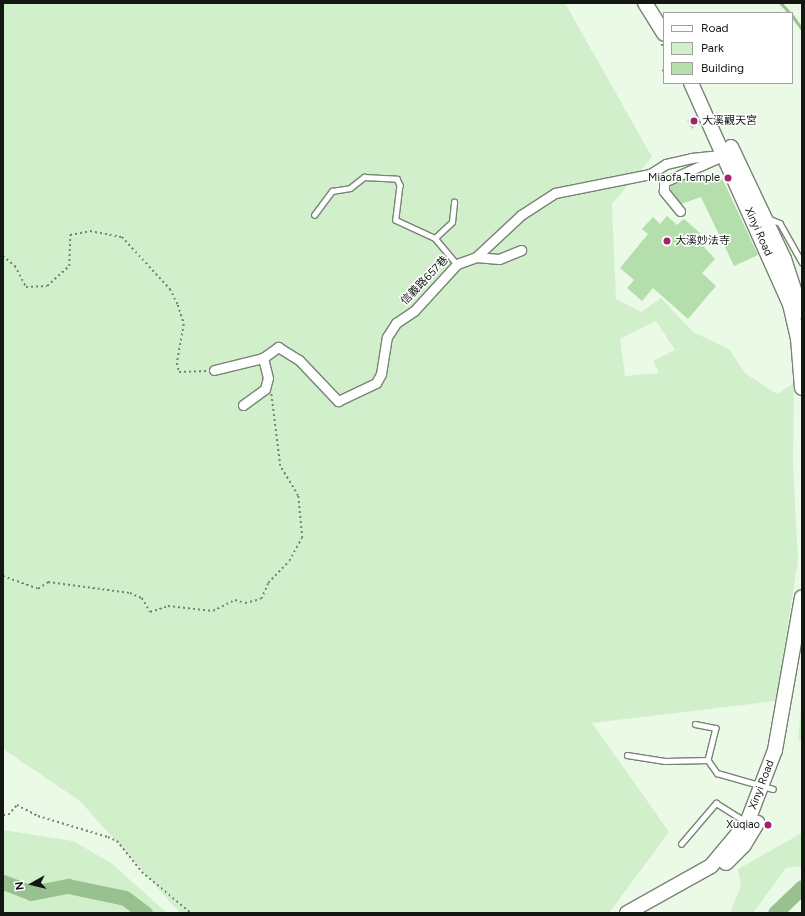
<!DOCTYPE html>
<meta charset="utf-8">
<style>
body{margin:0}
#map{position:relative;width:805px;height:916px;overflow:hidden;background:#eafae7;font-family:Figtree,"Noto Sans TC",sans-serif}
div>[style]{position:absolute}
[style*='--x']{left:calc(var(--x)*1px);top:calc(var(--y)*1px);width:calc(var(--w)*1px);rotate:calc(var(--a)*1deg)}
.green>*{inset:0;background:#d2efcc}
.stream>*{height:2.5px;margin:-1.25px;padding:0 1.25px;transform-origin:1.25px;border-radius:1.25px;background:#98c18f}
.river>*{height:15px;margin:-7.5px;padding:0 7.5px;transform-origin:7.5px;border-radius:7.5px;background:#98c18f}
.building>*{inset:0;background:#b4deab}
.path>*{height:1.5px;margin-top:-0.75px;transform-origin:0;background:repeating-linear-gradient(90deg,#778175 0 2px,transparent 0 5px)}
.roads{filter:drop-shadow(1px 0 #768473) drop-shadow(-1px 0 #768473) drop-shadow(0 1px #768473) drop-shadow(0 -1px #768473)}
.service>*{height:4.5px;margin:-2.25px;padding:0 2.25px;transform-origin:2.25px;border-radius:2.25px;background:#fff}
.minor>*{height:9px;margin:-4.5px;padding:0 4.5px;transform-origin:4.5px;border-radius:4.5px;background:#fff}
.primary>*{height:14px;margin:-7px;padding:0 7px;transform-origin:7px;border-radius:7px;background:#fff}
.dots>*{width:11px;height:11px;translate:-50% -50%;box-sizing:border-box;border:2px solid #fff;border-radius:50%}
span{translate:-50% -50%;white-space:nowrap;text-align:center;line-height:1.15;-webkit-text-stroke:3px #fff;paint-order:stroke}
.poi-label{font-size:11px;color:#121711}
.left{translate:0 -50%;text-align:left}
.right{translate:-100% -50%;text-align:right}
.street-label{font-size:11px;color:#121711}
.frame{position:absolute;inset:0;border:4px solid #121711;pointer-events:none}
.legend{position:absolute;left:663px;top:12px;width:130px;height:72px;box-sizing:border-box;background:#fff;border:1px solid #a0a2a0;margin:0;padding:5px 7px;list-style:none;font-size:12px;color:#121711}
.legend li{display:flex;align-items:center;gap:8px;height:20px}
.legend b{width:20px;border:1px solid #a0a2a0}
.north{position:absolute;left:12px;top:864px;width:40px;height:40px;-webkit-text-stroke:3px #fff;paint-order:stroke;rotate:262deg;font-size:11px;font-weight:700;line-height:16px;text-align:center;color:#121711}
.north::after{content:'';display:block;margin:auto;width:14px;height:18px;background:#121711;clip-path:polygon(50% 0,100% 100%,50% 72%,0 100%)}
</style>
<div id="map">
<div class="green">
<div style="clip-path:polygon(evenodd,3px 3px,565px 3px,652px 157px,612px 204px,616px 299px,641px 312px,661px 298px,693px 332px,729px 349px,746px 374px,777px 394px,794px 383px,793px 464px,798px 560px,776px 701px,592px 723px,669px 832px,609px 913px,180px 913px,80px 801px,3px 749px,3px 3px,656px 321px,675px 350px,653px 361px,659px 373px,625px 376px,620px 339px,656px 321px)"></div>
<div style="clip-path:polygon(802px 699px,802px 742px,798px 739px)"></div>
<div style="clip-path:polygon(3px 830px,73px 841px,111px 863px,167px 913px,3px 913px)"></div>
<div style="clip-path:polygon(802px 833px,802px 866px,786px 868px,753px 913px,730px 913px,741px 886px,738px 869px)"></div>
</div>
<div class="stream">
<div style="--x:781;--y:3;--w:13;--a:48"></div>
<div style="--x:792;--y:15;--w:17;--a:54"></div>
</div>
<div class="river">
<div style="--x:3;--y:882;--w:30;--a:21"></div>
<div style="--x:31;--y:893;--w:38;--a:-11"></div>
<div style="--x:68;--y:886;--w:58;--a:11.9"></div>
<div style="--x:125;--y:898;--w:25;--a:37"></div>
<div style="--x:775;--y:913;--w:37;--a:-44"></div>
</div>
<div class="building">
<div style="clip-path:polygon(698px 115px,702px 122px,692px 129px,687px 120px)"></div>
<div style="clip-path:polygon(691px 173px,695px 182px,711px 175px,714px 182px,722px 178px,758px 255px,734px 266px,701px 197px,678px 205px,670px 188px,673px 182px)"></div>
<div style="clip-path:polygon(667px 216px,677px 225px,684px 219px,708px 240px,704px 247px,715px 259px,702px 273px,716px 286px,688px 319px,653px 288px,642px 301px,627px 288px,634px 280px,620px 268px,648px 234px,642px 229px,653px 217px,660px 224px)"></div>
</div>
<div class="path">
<div style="--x:662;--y:44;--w:5;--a:68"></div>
<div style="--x:662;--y:71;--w:2;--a:-27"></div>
<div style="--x:3;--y:256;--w:16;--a:40"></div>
<div style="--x:15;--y:266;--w:24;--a:62"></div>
<div style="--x:26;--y:287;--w:21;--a:-3"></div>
<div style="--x:47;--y:286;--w:30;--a:-42"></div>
<div style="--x:69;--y:266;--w:31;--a:-88"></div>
<div style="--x:70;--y:235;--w:20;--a:-11"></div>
<div style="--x:90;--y:231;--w:33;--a:11"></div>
<div style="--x:122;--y:237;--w:71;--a:47.3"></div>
<div style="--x:170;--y:289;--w:18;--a:63"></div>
<div style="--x:178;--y:305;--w:20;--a:72"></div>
<div style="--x:184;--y:324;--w:40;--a:100"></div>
<div style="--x:177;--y:363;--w:9;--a:77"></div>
<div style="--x:179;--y:372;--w:27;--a:-2"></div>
<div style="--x:3;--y:576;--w:37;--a:20"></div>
<div style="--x:38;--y:589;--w:12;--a:-35"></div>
<div style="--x:48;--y:582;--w:83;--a:7.6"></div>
<div style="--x:130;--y:593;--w:13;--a:23"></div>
<div style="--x:142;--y:598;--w:16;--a:60"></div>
<div style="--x:150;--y:612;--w:19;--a:-18"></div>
<div style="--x:168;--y:606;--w:45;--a:6.3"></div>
<div style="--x:213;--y:611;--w:25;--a:-27"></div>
<div style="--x:235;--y:600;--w:10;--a:17"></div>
<div style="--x:245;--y:603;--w:16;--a:-14"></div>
<div style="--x:261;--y:599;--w:17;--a:-66"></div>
<div style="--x:268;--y:583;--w:30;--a:-46"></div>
<div style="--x:289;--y:561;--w:26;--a:-61"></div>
<div style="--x:302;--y:538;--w:42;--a:-95.4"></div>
<div style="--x:298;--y:496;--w:35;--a:-121"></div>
<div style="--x:280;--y:466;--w:73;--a:-97.1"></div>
<div style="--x:3;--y:815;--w:5;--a:0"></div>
<div style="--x:8;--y:815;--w:13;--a:-48"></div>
<div style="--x:17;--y:805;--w:24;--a:28"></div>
<div style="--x:38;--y:816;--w:73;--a:16.7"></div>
<div style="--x:108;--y:837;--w:10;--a:24"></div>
<div style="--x:117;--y:841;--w:40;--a:51"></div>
<div style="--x:142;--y:872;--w:64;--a:39.9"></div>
</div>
<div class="roads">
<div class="service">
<div style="--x:314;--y:215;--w:30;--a:-53"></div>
<div style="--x:332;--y:191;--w:18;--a:-9"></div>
<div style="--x:350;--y:188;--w:18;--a:-38"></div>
<div style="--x:364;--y:177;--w:33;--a:3"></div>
<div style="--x:397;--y:179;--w:7;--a:63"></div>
<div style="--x:400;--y:185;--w:35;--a:97"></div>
<div style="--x:396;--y:220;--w:43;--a:24.8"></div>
<div style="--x:435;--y:238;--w:34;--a:50"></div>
<div style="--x:768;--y:218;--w:13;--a:23"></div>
<div style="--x:780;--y:223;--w:45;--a:60.6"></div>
<div style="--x:435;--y:238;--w:23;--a:-43"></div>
<div style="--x:452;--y:222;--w:20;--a:-84"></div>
<div style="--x:695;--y:724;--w:21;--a:11"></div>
<div style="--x:716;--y:728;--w:33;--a:104"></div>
<div style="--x:708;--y:760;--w:16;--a:55"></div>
<div style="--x:717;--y:773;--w:58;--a:15.9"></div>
<div style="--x:627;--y:755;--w:38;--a:9"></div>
<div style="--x:665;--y:761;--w:43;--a:-1.3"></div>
<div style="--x:681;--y:844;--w:54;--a:-49.5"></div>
<div style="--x:716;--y:803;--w:36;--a:32"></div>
</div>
<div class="minor">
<div style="--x:680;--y:211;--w:26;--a:-129"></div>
<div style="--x:664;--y:191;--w:9;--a:-90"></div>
<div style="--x:664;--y:182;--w:57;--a:-23.9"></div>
<div style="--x:476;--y:257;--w:23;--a:5"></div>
<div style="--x:499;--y:259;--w:24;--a:-22"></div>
<div style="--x:214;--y:370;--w:50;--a:-13.8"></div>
<div style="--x:243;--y:405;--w:27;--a:-36"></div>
<div style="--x:265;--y:389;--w:11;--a:-75"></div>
<div style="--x:268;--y:378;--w:21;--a:-104"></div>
<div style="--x:263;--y:358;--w:19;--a:-36"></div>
<div style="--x:278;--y:347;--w:25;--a:32"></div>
<div style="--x:299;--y:360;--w:57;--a:46.4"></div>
<div style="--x:338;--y:401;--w:42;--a:-25.3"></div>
<div style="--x:376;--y:383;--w:10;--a:-61"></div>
<div style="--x:381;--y:374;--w:37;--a:-81"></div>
<div style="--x:387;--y:337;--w:17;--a:-57"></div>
<div style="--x:396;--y:323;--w:22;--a:-34"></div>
<div style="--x:414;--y:311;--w:64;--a:-47.5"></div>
<div style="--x:457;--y:264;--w:20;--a:-20"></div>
<div style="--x:476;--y:257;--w:62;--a:-43"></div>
<div style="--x:521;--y:215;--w:40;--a:-32.9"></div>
<div style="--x:555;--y:193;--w:97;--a:-11.3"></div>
<div style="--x:650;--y:174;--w:19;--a:-32"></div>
<div style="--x:666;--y:164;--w:26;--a:-13"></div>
<div style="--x:691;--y:158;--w:37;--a:-6"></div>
</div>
<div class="primary">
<div style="--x:645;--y:3;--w:36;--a:58"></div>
<div style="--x:691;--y:83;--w:242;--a:65.9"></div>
<div style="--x:790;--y:304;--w:35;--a:77"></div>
<div style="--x:798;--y:338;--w:50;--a:85.4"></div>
<div style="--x:731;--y:147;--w:124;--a:64.7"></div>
<div style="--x:784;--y:259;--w:55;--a:71.9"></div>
<div style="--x:726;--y:863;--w:25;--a:-45"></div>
<div style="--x:744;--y:845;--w:26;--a:-59"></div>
<div style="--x:627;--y:913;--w:96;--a:-29.2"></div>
<div style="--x:711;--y:866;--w:56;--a:-50.1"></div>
<div style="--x:747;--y:823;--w:78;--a:-69"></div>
<div style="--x:775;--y:750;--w:155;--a:-80"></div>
</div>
</div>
<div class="dots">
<div style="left:694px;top:121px;background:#a4216f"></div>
<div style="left:728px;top:178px;background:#a4216f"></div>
<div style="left:667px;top:241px;background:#a4216f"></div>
<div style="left:768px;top:825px;background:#a4216f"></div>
</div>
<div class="poi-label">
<span class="left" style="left:702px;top:121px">大溪觀天宮</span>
<span class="right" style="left:720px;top:178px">Miaofa Temple</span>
<span class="left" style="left:675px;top:241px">大溪妙法寺</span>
<span class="right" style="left:760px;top:825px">Xuqiao</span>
</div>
<div class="street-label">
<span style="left:758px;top:232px;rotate:66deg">Xinyi Road</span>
<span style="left:425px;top:281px;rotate:-46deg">信義路657巷</span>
<span style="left:762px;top:785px;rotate:-69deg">Xinyi Road</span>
</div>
<div class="frame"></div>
<ul class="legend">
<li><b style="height:5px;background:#fff"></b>Road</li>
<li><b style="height:11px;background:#d2efcc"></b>Park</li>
<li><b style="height:11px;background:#b4deab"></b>Building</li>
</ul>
<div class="north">N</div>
</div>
